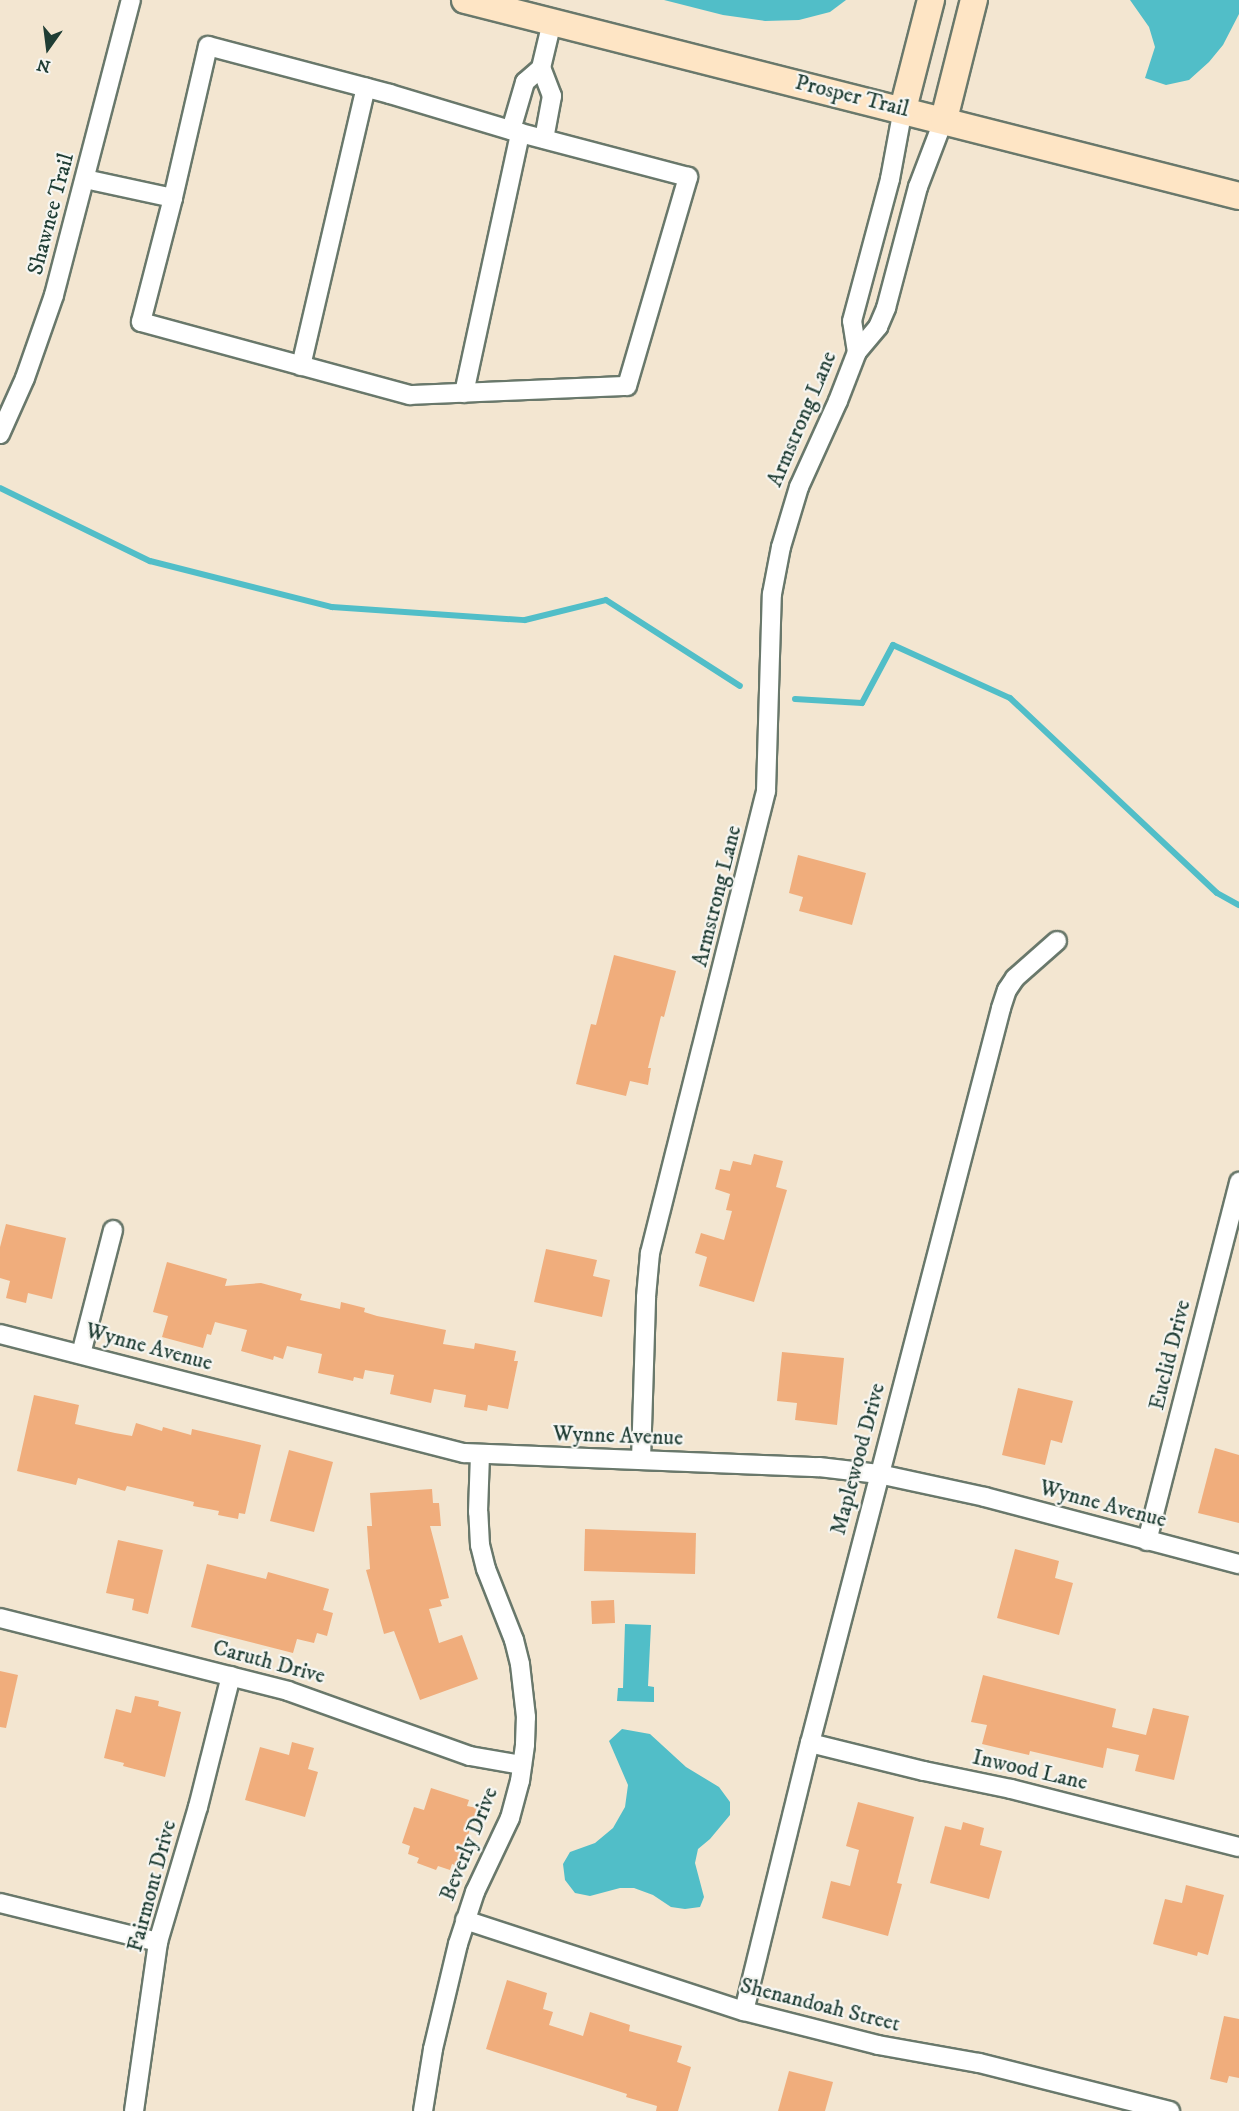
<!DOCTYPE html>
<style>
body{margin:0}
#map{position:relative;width:1239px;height:2111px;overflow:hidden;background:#f3e6d1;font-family:"IM FELL DW Pica",serif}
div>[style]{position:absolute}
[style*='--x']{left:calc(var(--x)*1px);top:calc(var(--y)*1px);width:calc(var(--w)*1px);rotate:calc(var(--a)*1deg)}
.water>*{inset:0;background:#51bec8}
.stream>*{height:6px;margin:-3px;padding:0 3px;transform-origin:3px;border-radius:3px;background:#51bec8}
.building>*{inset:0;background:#f0ad7c}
.roads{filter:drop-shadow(2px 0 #69786b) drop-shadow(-2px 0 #69786b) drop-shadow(0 2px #69786b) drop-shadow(0 -2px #69786b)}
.street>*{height:18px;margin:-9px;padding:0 9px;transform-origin:9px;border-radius:9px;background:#fff}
.secondary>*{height:26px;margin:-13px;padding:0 13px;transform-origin:13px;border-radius:13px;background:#fee5c5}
span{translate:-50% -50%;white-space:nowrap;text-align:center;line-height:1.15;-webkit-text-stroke:4.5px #f6f6f2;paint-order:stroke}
.street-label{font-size:22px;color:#1f3d34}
.north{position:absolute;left:18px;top:18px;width:60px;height:60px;-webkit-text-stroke:4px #f6f6f2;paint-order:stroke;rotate:194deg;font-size:16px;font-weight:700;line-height:24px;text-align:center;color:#1f3d34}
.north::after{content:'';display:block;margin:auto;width:21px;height:27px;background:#1f3d34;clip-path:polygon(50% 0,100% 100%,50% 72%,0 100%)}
</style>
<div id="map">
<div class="water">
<div style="clip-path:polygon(664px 0,846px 0,830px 12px,799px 20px,765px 21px,723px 15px)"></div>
<div style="clip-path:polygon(1130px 0,1239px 0,1239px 14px,1223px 45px,1209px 62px,1189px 80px,1166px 85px,1145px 78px,1155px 47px,1149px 27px)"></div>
<div style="clip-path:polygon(625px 1624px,651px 1625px,648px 1686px,654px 1687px,654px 1702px,617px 1701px,618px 1688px,623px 1688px)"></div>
<div style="clip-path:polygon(622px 1729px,650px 1734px,686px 1767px,719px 1787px,730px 1802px,730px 1815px,710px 1839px,698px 1849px,695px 1863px,704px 1897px,700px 1907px,685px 1909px,671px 1907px,653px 1895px,634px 1888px,620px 1888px,590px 1896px,575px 1893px,565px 1880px,563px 1864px,570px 1852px,595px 1843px,613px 1828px,625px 1807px,628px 1785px,609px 1741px)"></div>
</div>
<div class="stream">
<div style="--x:0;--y:488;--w:167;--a:26"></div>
<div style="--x:150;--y:561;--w:188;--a:14.2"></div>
<div style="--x:332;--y:607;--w:193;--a:3.9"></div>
<div style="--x:525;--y:620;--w:83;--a:-13.9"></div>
<div style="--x:606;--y:600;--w:159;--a:32.7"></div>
<div style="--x:795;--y:699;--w:67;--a:3.4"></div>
<div style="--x:862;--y:703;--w:66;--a:-61.9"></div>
<div style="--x:893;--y:645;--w:128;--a:24.4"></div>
<div style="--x:1010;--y:698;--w:284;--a:43.3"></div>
<div style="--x:1217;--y:893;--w:25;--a:29"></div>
</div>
<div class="building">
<div style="clip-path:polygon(798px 855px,866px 873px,852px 925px,799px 911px,803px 897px,789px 893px)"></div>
<div style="clip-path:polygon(614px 955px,676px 971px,664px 1017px,661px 1016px,648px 1068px,651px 1068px,648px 1085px,630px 1081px,626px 1096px,576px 1084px,591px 1024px,596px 1025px)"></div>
<div style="clip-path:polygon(754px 1154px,783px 1161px,776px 1187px,787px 1190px,754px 1302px,699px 1286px,707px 1257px,695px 1253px,701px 1233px,724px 1240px,732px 1211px,726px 1210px,730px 1194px,715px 1189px,720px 1169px,730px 1171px,733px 1161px,751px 1165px)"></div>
<div style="clip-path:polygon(6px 1224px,66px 1238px,52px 1299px,28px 1293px,26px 1303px,6px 1298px,10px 1281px,0 1278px,0 1247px)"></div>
<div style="clip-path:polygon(546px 1249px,597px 1260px,593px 1276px,610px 1280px,602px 1317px,534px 1302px)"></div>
<div style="clip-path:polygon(167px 1262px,227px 1279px,225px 1286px,261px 1283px,302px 1294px,300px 1300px,340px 1309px,341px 1302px,365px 1308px,364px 1312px,377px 1316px,446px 1330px,443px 1344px,474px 1349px,475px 1343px,516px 1351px,514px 1361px,518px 1361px,508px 1409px,488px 1405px,487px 1411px,464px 1407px,466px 1395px,434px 1389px,431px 1403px,390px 1394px,394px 1375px,365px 1370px,363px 1379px,354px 1377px,353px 1381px,318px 1373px,322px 1354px,287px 1346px,283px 1359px,274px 1356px,273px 1360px,241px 1351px,247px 1330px,215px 1322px,211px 1335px,207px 1334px,203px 1348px,162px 1337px,168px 1316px,153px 1312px)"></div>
<div style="clip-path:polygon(782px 1352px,844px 1358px,837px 1425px,795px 1420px,797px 1403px,777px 1401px)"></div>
<div style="clip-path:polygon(1018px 1388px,1073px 1401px,1062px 1443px,1051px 1440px,1045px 1465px,1002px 1455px)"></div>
<div style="clip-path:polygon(34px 1395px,79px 1405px,75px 1424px,115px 1433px,132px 1436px,136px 1423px,162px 1431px,163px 1427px,191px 1435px,192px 1429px,261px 1445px,245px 1514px,239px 1513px,238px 1519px,218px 1515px,219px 1511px,193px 1506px,194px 1502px,127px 1486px,125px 1491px,78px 1478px,76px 1485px,17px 1471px)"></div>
<div style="clip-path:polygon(1215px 1448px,1239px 1455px,1239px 1523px,1198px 1513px)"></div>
<div style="clip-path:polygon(289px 1450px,333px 1462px,314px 1532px,270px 1521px)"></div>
<div style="clip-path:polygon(432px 1489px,433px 1503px,439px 1503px,441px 1526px,430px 1526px,449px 1598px,440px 1600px,442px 1606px,429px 1609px,439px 1643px,462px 1635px,478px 1679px,420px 1700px,394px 1631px,384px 1634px,366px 1570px,370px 1569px,367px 1526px,372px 1526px,370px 1493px)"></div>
<div style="clip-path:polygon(585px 1529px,696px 1533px,695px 1574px,584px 1571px)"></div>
<div style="clip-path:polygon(118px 1540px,163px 1550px,148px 1614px,132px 1610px,134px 1599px,106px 1593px)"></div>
<div style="clip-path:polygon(1015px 1549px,1059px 1561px,1055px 1578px,1073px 1583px,1059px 1635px,997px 1618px)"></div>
<div style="clip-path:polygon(207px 1564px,266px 1579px,268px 1572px,329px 1589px,323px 1610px,333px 1613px,327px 1636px,317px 1633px,314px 1643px,297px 1639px,293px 1653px,191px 1627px)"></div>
<div style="clip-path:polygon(614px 1600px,615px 1623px,592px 1624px,591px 1601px)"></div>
<div style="clip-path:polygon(0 1671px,18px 1675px,6px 1728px,0 1727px)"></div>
<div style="clip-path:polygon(983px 1675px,1116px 1709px,1112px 1727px,1146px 1735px,1153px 1708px,1189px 1716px,1174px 1780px,1135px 1771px,1139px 1755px,1107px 1748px,1103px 1768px,1030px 1751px,1029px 1755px,982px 1744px,987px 1725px,971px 1722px)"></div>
<div style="clip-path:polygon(135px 1696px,159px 1701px,158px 1706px,181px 1712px,165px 1777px,123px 1766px,124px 1763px,104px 1758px,116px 1709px,131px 1713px)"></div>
<div style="clip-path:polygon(292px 1742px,314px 1748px,308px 1769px,318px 1772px,305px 1817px,245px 1800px,260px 1747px,289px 1755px)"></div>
<div style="clip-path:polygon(431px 1788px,469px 1800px,467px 1806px,477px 1808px,458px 1866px,452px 1864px,450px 1870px,438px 1866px,436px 1870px,417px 1863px,419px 1858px,408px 1854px,410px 1846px,402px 1843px,414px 1807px,424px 1810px)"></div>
<div style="clip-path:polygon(858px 1802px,914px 1817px,897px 1883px,902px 1884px,888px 1936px,822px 1918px,831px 1881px,850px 1886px,859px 1850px,846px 1846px)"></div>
<div style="clip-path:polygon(963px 1822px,984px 1828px,980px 1845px,1002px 1851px,989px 1899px,930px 1883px,945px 1826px,961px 1830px)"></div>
<div style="clip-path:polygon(1186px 1885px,1224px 1895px,1208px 1955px,1198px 1952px,1197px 1956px,1153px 1944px,1165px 1899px,1182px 1903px)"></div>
<div style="clip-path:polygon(507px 1980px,547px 1993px,543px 2009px,553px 2012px,549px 2025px,583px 2036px,590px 2012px,630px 2025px,629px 2031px,682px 2046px,677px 2062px,691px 2067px,678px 2111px,656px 2111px,657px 2106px,626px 2097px,627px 2094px,486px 2049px)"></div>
<div style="clip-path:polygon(1224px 2016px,1239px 2019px,1239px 2078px,1229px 2076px,1227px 2083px,1210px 2079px)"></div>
<div style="clip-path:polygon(789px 2071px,833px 2082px,825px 2111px,778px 2111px)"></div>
</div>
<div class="roads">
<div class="street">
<div style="--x:511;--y:130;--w:50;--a:-73.7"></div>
<div style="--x:525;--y:82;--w:21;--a:-41"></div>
<div style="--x:544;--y:139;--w:44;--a:-79.5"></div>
<div style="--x:552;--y:96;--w:30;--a:-111"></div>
<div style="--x:541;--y:68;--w:47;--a:-76.6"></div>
<div style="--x:85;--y:179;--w:90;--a:12.2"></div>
<div style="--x:173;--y:198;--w:128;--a:104.5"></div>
<div style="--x:141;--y:322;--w:279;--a:15.2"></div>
<div style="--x:410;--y:395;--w:217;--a:-2.4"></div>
<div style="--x:627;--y:386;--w:218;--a:-73.7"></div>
<div style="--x:688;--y:177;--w:174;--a:-165.3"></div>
<div style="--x:520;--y:133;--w:136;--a:-163.3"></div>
<div style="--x:390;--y:94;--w:188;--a:-165.2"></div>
<div style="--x:208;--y:46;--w:156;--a:103"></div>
<div style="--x:857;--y:352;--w:31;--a:-99"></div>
<div style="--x:852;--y:321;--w:147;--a:-75"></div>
<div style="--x:890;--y:179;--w:71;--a:-79.5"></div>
<div style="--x:301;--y:366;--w:286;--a:-76.9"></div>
<div style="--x:464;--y:393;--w:266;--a:-77.8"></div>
<div style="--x:0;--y:434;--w:61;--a:-65.9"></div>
<div style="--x:25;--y:378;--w:88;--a:-70.7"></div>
<div style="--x:54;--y:295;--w:305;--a:-75.4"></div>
<div style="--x:0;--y:1334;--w:479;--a:14.4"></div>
<div style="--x:464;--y:1453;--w:355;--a:2.3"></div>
<div style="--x:819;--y:1467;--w:60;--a:6.7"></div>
<div style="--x:879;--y:1474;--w:108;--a:12.2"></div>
<div style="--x:985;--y:1497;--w:263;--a:14.8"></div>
<div style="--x:81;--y:1354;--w:128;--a:-75.5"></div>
<div style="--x:641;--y:1460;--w:163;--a:-88.2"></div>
<div style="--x:646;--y:1297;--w:44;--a:-84.8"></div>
<div style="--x:650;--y:1253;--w:476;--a:-75.9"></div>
<div style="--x:766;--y:791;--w:197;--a:-88.3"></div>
<div style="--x:772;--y:594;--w:48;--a:-79.2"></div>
<div style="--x:781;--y:547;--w:63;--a:-73.3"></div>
<div style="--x:799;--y:487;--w:94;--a:-65.6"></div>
<div style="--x:838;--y:401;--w:53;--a:-68.8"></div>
<div style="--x:857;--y:352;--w:33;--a:-50"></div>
<div style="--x:878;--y:327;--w:21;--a:-67"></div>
<div style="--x:886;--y:308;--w:125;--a:-75.2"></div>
<div style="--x:918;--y:187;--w:73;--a:-69.1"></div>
<div style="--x:1147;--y:1541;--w:371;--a:-75.6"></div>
<div style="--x:0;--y:1618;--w:297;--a:14.2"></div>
<div style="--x:288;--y:1691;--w:193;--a:19.7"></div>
<div style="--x:470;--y:1756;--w:53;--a:9.8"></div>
<div style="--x:810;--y:1743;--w:117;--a:13.8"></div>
<div style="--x:924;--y:1771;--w:89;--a:11.7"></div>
<div style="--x:1011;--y:1789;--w:235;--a:14.3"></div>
<div style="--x:0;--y:1903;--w:163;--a:13.9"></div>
<div style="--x:465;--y:1920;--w:293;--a:18.1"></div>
<div style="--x:744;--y:2011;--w:138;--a:14.2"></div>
<div style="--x:878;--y:2045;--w:103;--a:10.1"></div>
<div style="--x:979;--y:2063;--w:197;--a:14.1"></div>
<div style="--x:744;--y:2011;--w:276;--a:-76.2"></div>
<div style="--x:810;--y:1743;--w:759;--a:-75.43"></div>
<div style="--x:1001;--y:1008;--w:19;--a:-72"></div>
<div style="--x:1007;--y:990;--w:14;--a:-56"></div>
<div style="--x:1015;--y:978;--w:56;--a:-41.4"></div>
<div style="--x:134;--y:2111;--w:171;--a:-81.9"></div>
<div style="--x:158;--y:1942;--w:141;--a:-73.5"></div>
<div style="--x:198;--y:1807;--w:135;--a:-75.9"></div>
<div style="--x:423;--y:2111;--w:63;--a:-80.8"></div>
<div style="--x:433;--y:2049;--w:108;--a:-76.6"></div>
<div style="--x:458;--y:1944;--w:55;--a:-71.9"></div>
<div style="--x:475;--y:1892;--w:82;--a:-64.7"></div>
<div style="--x:510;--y:1818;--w:38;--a:-75"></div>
<div style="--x:520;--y:1781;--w:37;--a:-82"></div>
<div style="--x:525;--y:1744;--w:27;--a:-88"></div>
<div style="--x:526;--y:1717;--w:53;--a:-96.5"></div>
<div style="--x:520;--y:1664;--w:25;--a:-104"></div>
<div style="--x:514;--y:1640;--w:76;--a:-111.5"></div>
<div style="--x:486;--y:1569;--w:25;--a:-104"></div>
<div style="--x:480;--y:1545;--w:33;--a:-93"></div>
<div style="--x:478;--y:1512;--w:57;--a:-88"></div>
</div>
<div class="secondary">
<div style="--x:465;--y:0;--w:798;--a:14.21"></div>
<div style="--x:903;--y:109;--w:113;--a:-75.6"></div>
<div style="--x:944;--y:119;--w:123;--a:-75.9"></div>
</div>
</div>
<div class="street-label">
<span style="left:852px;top:96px;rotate:14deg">Prosper Trail</span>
<span style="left:51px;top:214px;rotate:-75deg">Shawnee Trail</span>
<span style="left:802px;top:419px;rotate:-67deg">Armstrong Lane</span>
<span style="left:717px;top:896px;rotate:-76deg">Armstrong Lane</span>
<span style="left:149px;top:1347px;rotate:15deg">Wynne Avenue</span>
<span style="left:1170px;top:1355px;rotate:-76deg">Euclid Drive</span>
<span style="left:618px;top:1436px;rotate:2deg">Wynne Avenue</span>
<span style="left:858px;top:1459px;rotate:-75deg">Maplewood Drive</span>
<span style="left:1103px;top:1504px;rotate:15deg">Wynne Avenue</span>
<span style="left:269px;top:1662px;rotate:15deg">Caruth Drive</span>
<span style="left:1030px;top:1770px;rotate:13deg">Inwood Lane</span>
<span style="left:469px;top:1844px;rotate:-68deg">Beverly Drive</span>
<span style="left:152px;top:1886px;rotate:-75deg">Fairmont Drive</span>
<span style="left:820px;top:2005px;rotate:14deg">Shenandoah Street</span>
</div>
<div class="north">N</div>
</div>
